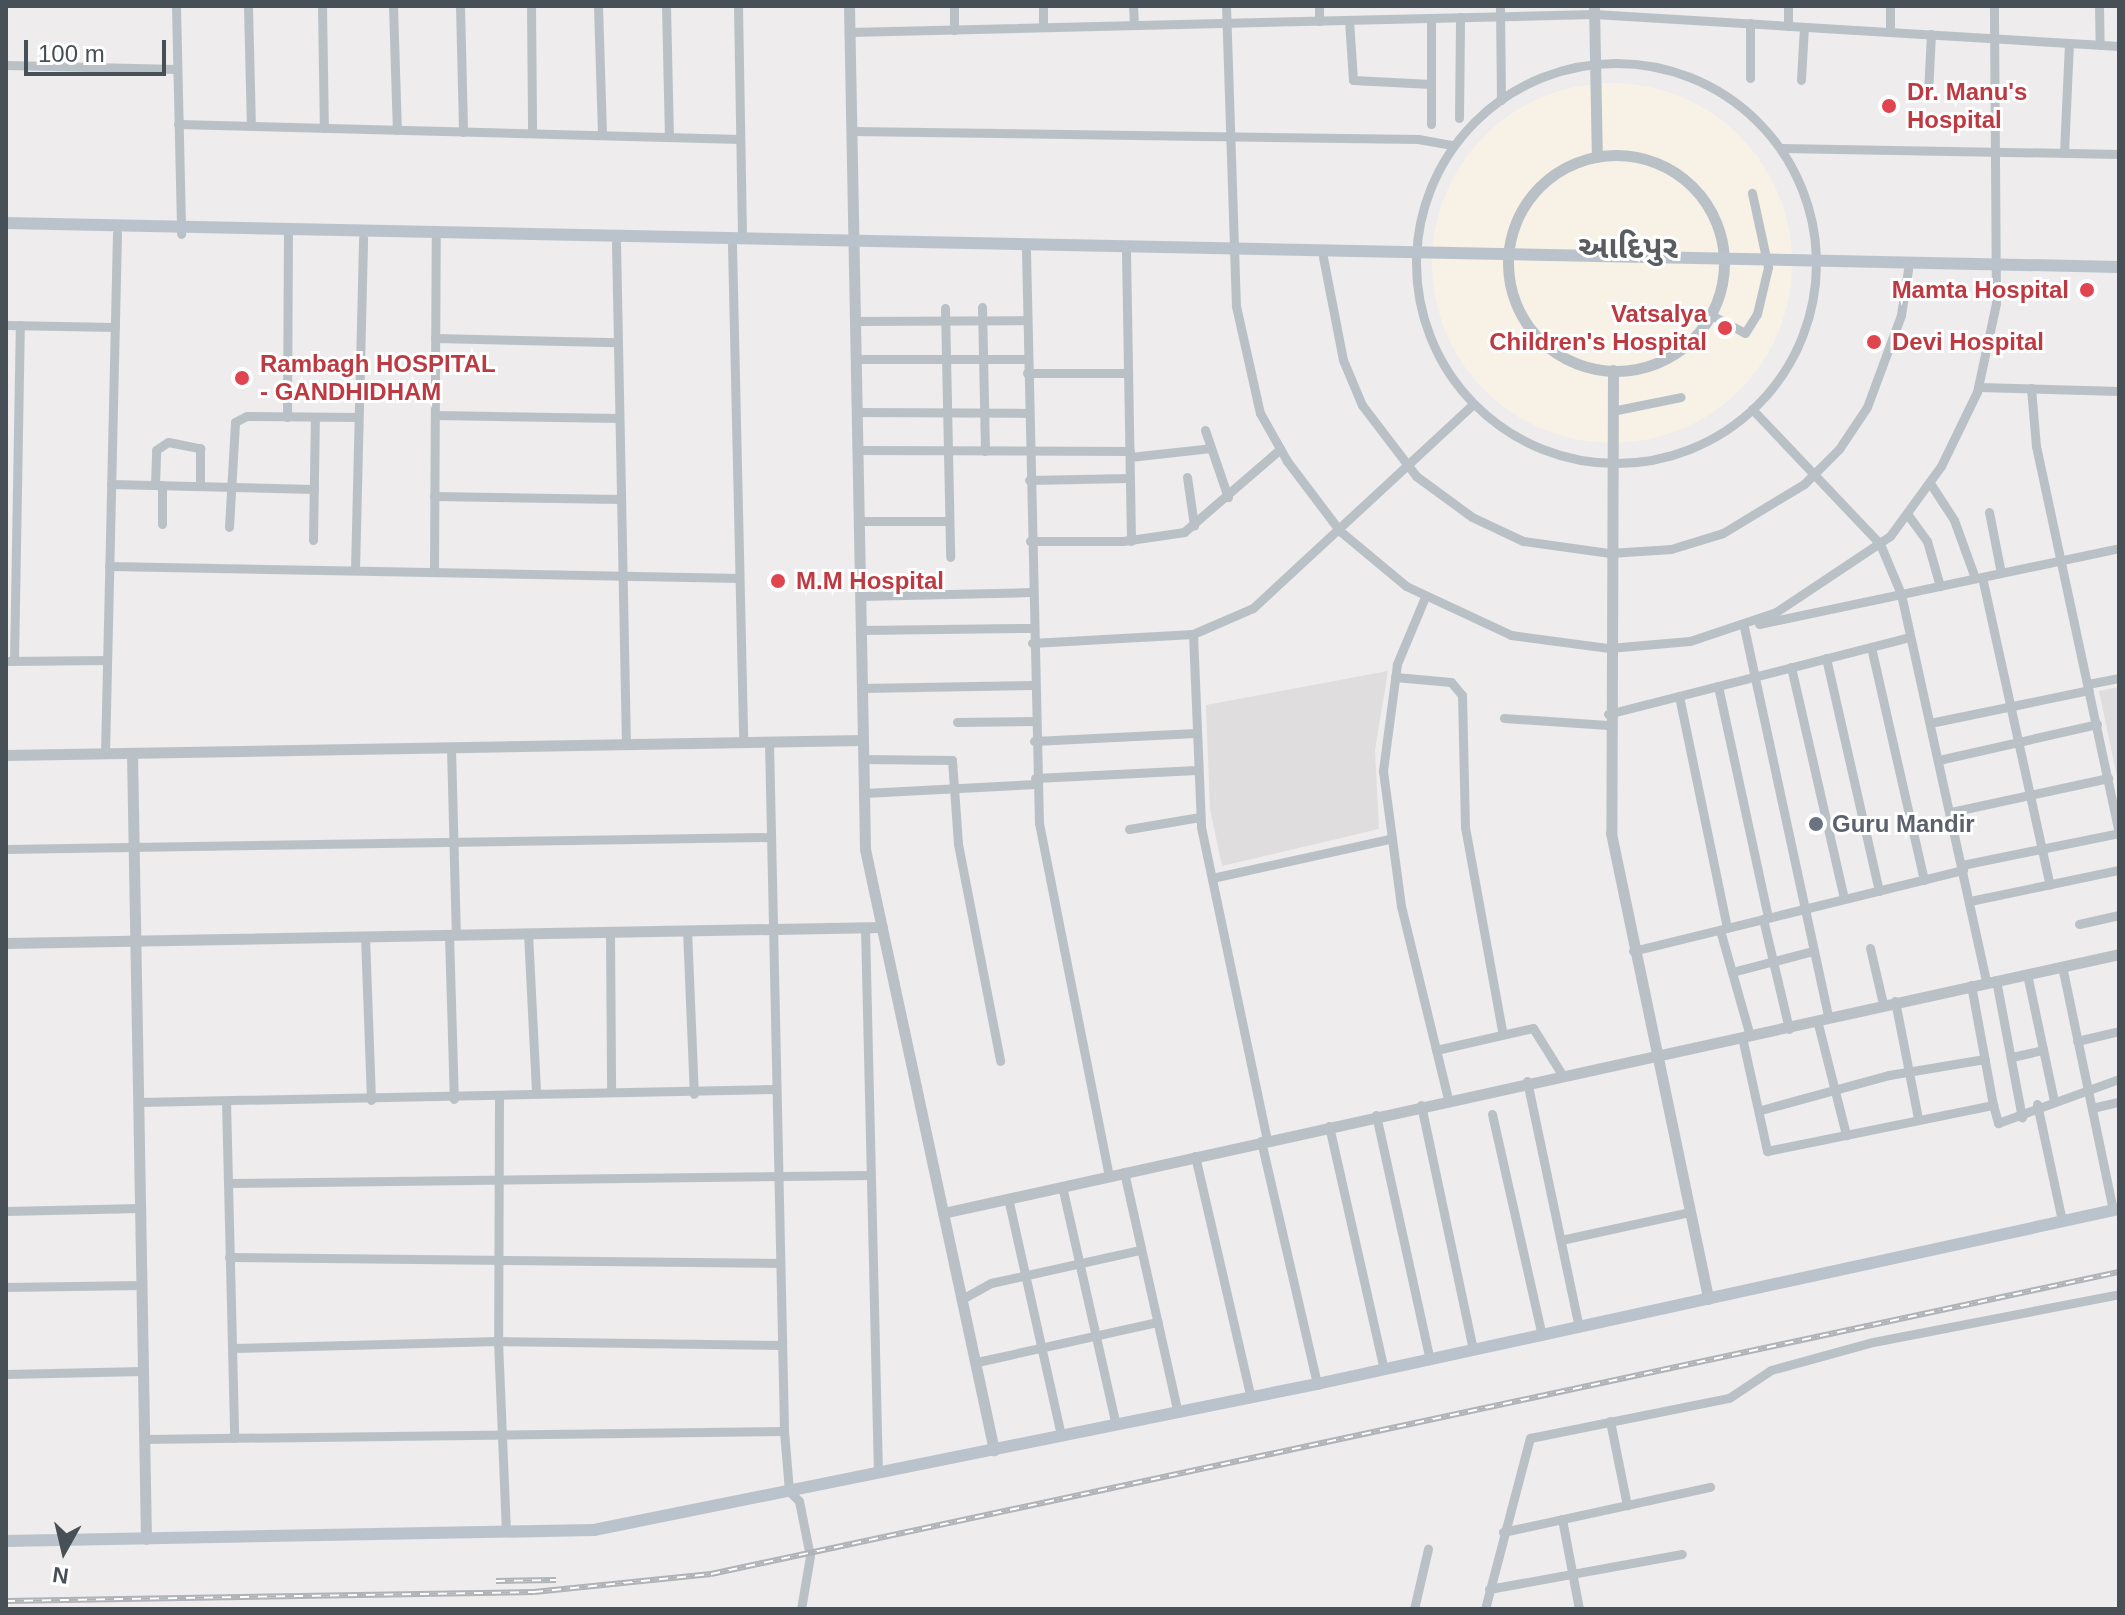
<!DOCTYPE html>
<meta charset="utf-8">
<style>
body{margin:0}
#map{position:relative;width:2125px;height:1615px;overflow:hidden;background:#eeecec;font-family:Arial,"Noto Sans Gujarati",sans-serif}
div>[style]{position:absolute}
[style*='--x']{left:calc(var(--x)*1px);top:calc(var(--y)*1px);width:calc(var(--w)*1px);rotate:calc(var(--a)*1deg)}
.commercial>*{inset:0;background:#f8f2e6}
.round{border-radius:50%}
.education>*{inset:0;background:#dfdddd}
.minor>*{height:9px;margin:-4.5px;padding:0 4.5px;transform-origin:4.5px;border-radius:4.5px;background:#b9c1c7}
.minor>.ring{margin:-4.5px;padding:0;box-sizing:content-box;background:none;border:9px solid #b9c1c7;border-radius:50%}
.tertiary>*{height:11px;margin:-5.5px;padding:0 5.5px;transform-origin:5.5px;border-radius:5.5px;background:#b9c1c7}
.tertiary>.ring{margin:-5.5px;padding:0;box-sizing:content-box;background:none;border:11px solid #b9c1c7;border-radius:50%}
.secondary>*{height:12px;margin:-6px;padding:0 6px;transform-origin:6px;border-radius:6px;background:#bac3cc}
.rail>*{height:6px;margin-top:-3px;transform-origin:0;background:repeating-linear-gradient(90deg,#fff 0 9px,#afb2b6 0 18px);box-sizing:border-box;border-block:2px solid #afb2b6}
.dots>*{width:22px;height:22px;translate:-50% -50%;box-sizing:border-box;border:4px solid #fff;border-radius:50%}
span{translate:-50% -50%;white-space:nowrap;text-align:center;line-height:1.15;-webkit-text-stroke:6px #fff;paint-order:stroke}
.health-label{font-size:24px;color:#be3a42;font-weight:700}
.left{translate:0 -50%;text-align:left}
.right{translate:-100% -50%;text-align:right}
.worship-label{font-size:24px;color:#5b616d;font-weight:700}
.district-label{font-size:32px;color:#5a5d60;font-weight:700}
.frame{position:absolute;inset:0;border:8px solid #475057;pointer-events:none}
.north{position:absolute;left:24px;top:1511px;width:80px;height:80px;-webkit-text-stroke:6px #fff;paint-order:stroke;rotate:188deg;font-size:22px;font-weight:700;line-height:32px;text-align:center;color:#475057}
.north::after{content:'';display:block;margin:auto;width:28px;height:36px;background:#475057;clip-path:polygon(50% 0,100% 100%,50% 72%,0 100%)}
.scale{position:absolute;left:24px;top:40px;width:142px;height:36px;box-sizing:border-box;border:4px solid #475057;border-top:0;padding-left:10px;font-size:24px;line-height:28px;white-space:nowrap;color:#475057;-webkit-text-stroke:6px #fff;paint-order:stroke}
</style>
<div id="map">
<div class="commercial">
<div class="round" style="left:1432px;top:83px;width:360px;height:360px"></div>
</div>
<div class="education">
<div style="clip-path:polygon(1388px 671px,1375px 750px,1379px 829px,1222px 866px,1210px 809px,1206px 705px)"></div>
<div style="clip-path:polygon(2119px 687px,2119px 786px,2099px 691px)"></div>
</div>
<div class="minor">
<div style="--x:176;--y:6;--w:228;--a:88.7"></div>
<div style="--x:248;--y:6;--w:120;--a:88.6"></div>
<div style="--x:322;--y:6;--w:122;--a:89.1"></div>
<div style="--x:393;--y:6;--w:124;--a:88.2"></div>
<div style="--x:460;--y:6;--w:126;--a:88.6"></div>
<div style="--x:531;--y:6;--w:127;--a:89.5"></div>
<div style="--x:598;--y:6;--w:129;--a:88.2"></div>
<div style="--x:666;--y:6;--w:131;--a:88.7"></div>
<div style="--x:738;--y:6;--w:232;--a:89"></div>
<div style="--x:954;--y:6;--w:24;--a:90"></div>
<div style="--x:1043;--y:6;--w:21;--a:90"></div>
<div style="--x:1133;--y:6;--w:19;--a:87"></div>
<div style="--x:1226;--y:6;--w:300;--a:88.1"></div>
<div style="--x:1236;--y:306;--w:110;--a:77.4"></div>
<div style="--x:1260;--y:413;--w:55;--a:60.6"></div>
<div style="--x:1287;--y:461;--w:88;--a:52.9"></div>
<div style="--x:1340;--y:531;--w:86;--a:39.8"></div>
<div style="--x:1406;--y:586;--w:116;--a:25"></div>
<div style="--x:1511;--y:635;--w:99;--a:7.6"></div>
<div style="--x:1609;--y:648;--w:81;--a:-4.9"></div>
<div style="--x:1690;--y:641;--w:91;--a:-18.6"></div>
<div style="--x:1776;--y:612;--w:137;--a:-33.7"></div>
<div style="--x:1890;--y:536;--w:87;--a:-53.9"></div>
<div style="--x:1941;--y:466;--w:82;--a:-64.1"></div>
<div style="--x:1977;--y:392;--w:91;--a:-77.9"></div>
<div style="--x:1996;--y:303;--w:297;--a:-90.4"></div>
<div style="--x:1319;--y:6;--w:15;--a:90"></div>
<div style="--x:1500;--y:6;--w:94;--a:89.4"></div>
<div style="--x:1788;--y:6;--w:20;--a:90"></div>
<div style="--x:1890;--y:6;--w:26;--a:90"></div>
<div style="--x:2099;--y:6;--w:39;--a:89"></div>
<div style="--x:1349;--y:20;--w:60;--a:86.2"></div>
<div style="--x:1353;--y:80;--w:78;--a:2.9"></div>
<div style="--x:849;--y:32;--w:745;--a:-1.38"></div>
<div style="--x:1594;--y:14;--w:526;--a:3.49"></div>
<div class="ring" style="left:1416px;top:63px;width:391px;height:391px"></div>
<div style="--x:6;--y:65;--w:171;--a:1.3"></div>
<div style="--x:1750;--y:78;--w:55;--a:-90"></div>
<div style="--x:1801;--y:80;--w:53;--a:-86.8"></div>
<div style="--x:1928;--y:93;--w:59;--a:-87.1"></div>
<div style="--x:1459;--y:118;--w:101;--a:-89.4"></div>
<div style="--x:178;--y:124;--w:562;--a:1.53"></div>
<div style="--x:1431;--y:124;--w:106;--a:-90"></div>
<div style="--x:851;--y:131;--w:567;--a:0.81"></div>
<div style="--x:1418;--y:139;--w:35;--a:10"></div>
<div style="--x:1781;--y:148;--w:338;--a:1"></div>
<div style="--x:2064;--y:153;--w:110;--a:-87.4"></div>
<div style="--x:616;--y:243;--w:501;--a:88.86"></div>
<div style="--x:732;--y:245;--w:497;--a:88.7"></div>
<div style="--x:1026;--y:251;--w:572;--a:88.7"></div>
<div style="--x:1039;--y:823;--w:359;--a:78.8"></div>
<div style="--x:1126;--y:253;--w:288;--a:89"></div>
<div style="--x:1323;--y:257;--w:105;--a:79"></div>
<div style="--x:1343;--y:360;--w:49;--a:67.1"></div>
<div style="--x:1362;--y:405;--w:89;--a:52.7"></div>
<div style="--x:1416;--y:476;--w:69;--a:36.2"></div>
<div style="--x:1472;--y:517;--w:56;--a:25.2"></div>
<div style="--x:1523;--y:541;--w:88;--a:7.9"></div>
<div style="--x:1610;--y:553;--w:61;--a:-3.8"></div>
<div style="--x:1671;--y:549;--w:54;--a:-17.1"></div>
<div style="--x:1723;--y:533;--w:95;--a:-31.2"></div>
<div style="--x:1804;--y:484;--w:49;--a:-45"></div>
<div style="--x:1839;--y:449;--w:50;--a:-56.3"></div>
<div style="--x:1867;--y:407;--w:98;--a:-69.7"></div>
<div style="--x:1901;--y:315;--w:46;--a:-81.2"></div>
<div style="--x:982;--y:307;--w:144;--a:88.8"></div>
<div style="--x:945;--y:308;--w:249;--a:88.8"></div>
<div style="--x:1711;--y:315;--w:38;--a:28"></div>
<div style="--x:1745;--y:333;--w:22;--a:-58"></div>
<div style="--x:1757;--y:314;--w:48;--a:-76.8"></div>
<div style="--x:1768;--y:267;--w:76;--a:-102.2"></div>
<div style="--x:855;--y:321;--w:172;--a:-0.3"></div>
<div style="--x:6;--y:325;--w:109;--a:1.1"></div>
<div style="--x:435;--y:338;--w:183;--a:1.3"></div>
<div style="--x:856;--y:359;--w:171;--a:0"></div>
<div style="--x:1027;--y:373;--w:101;--a:0"></div>
<div style="--x:1978;--y:387;--w:141;--a:1.6"></div>
<div style="--x:2031;--y:388;--w:58;--a:85.1"></div>
<div style="--x:2036;--y:446;--w:396;--a:77.9"></div>
<div style="--x:1752;--y:409;--w:186;--a:46.5"></div>
<div style="--x:1880;--y:544;--w:54;--a:67.2"></div>
<div style="--x:1901;--y:594;--w:397;--a:77.6"></div>
<div style="--x:1612;--y:411;--w:70;--a:-11.5"></div>
<div style="--x:857;--y:412;--w:171;--a:0.3"></div>
<div style="--x:435;--y:415;--w:184;--a:0.9"></div>
<div style="--x:287;--y:417;--w:186;--a:-89.7"></div>
<div style="--x:1205;--y:430;--w:71;--a:71.1"></div>
<div style="--x:857;--y:450;--w:273;--a:0.2"></div>
<div style="--x:1130;--y:457;--w:81;--a:-6.3"></div>
<div style="--x:1187;--y:477;--w:49;--a:81.7"></div>
<div style="--x:1029;--y:480;--w:101;--a:-1.1"></div>
<div style="--x:1930;--y:483;--w:44;--a:57"></div>
<div style="--x:1954;--y:520;--w:62;--a:70.1"></div>
<div style="--x:111;--y:484;--w:203;--a:1.4"></div>
<div style="--x:155;--y:485;--w:35;--a:-88"></div>
<div style="--x:156;--y:450;--w:14;--a:-34"></div>
<div style="--x:168;--y:442;--w:33;--a:11"></div>
<div style="--x:200;--y:448;--w:38;--a:90"></div>
<div style="--x:434;--y:496;--w:187;--a:0.9"></div>
<div style="--x:1989;--y:512;--w:62;--a:78.9"></div>
<div style="--x:1908;--y:515;--w:32;--a:54"></div>
<div style="--x:1927;--y:541;--w:47;--a:73.9"></div>
<div style="--x:859;--y:521;--w:90;--a:0"></div>
<div style="--x:162;--y:524;--w:39;--a:-90"></div>
<div style="--x:229;--y:527;--w:105;--a:-86.7"></div>
<div style="--x:235;--y:422;--w:13;--a:-27"></div>
<div style="--x:247;--y:416;--w:111;--a:0.5"></div>
<div style="--x:313;--y:540;--w:123;--a:-89.1"></div>
<div style="--x:1030;--y:541;--w:93;--a:0"></div>
<div style="--x:1123;--y:541;--w:62;--a:-8.4"></div>
<div style="--x:1184;--y:532;--w:127;--a:-40.8"></div>
<div style="--x:109;--y:566;--w:630;--a:1.09"></div>
<div style="--x:355;--y:570;--w:332;--a:-88.6"></div>
<div style="--x:434;--y:572;--w:333;--a:-89.7"></div>
<div style="--x:1982;--y:577;--w:315;--a:77.6"></div>
<div style="--x:860;--y:596;--w:171;--a:-1.3"></div>
<div style="--x:1425;--y:597;--w:73;--a:112.7"></div>
<div style="--x:1397;--y:664;--w:108;--a:97.5"></div>
<div style="--x:1383;--y:771;--w:136;--a:82.4"></div>
<div style="--x:1401;--y:906;--w:199;--a:76.3"></div>
<div style="--x:1759;--y:624;--w:368;--a:-11.9"></div>
<div style="--x:1744;--y:627;--w:397;--a:77.8"></div>
<div style="--x:861;--y:630;--w:170;--a:-0.7"></div>
<div style="--x:1193;--y:634;--w:193;--a:87.6"></div>
<div style="--x:1201;--y:827;--w:320;--a:78.1"></div>
<div style="--x:1032;--y:643;--w:161;--a:-3.2"></div>
<div style="--x:1193;--y:634;--w:65;--a:-23.4"></div>
<div style="--x:1253;--y:608;--w:300;--a:-42.8"></div>
<div style="--x:1871;--y:647;--w:239;--a:77.2"></div>
<div style="--x:1826;--y:658;--w:239;--a:77.2"></div>
<div style="--x:6;--y:661;--w:101;--a:-0.6"></div>
<div style="--x:14;--y:661;--w:336;--a:-89"></div>
<div style="--x:1791;--y:667;--w:238;--a:77.1"></div>
<div style="--x:1395;--y:677;--w:56;--a:5.1"></div>
<div style="--x:1451;--y:682;--w:17;--a:50"></div>
<div style="--x:1462;--y:695;--w:132;--a:88.7"></div>
<div style="--x:1465;--y:827;--w:207;--a:79.7"></div>
<div style="--x:2088;--y:684;--w:32;--a:-11"></div>
<div style="--x:1718;--y:686;--w:237;--a:77.8"></div>
<div style="--x:862;--y:688;--w:170;--a:-1"></div>
<div style="--x:1679;--y:696;--w:237;--a:78.3"></div>
<div style="--x:1608;--y:714;--w:311;--a:-14.3"></div>
<div style="--x:1504;--y:718;--w:104;--a:3.9"></div>
<div style="--x:957;--y:722;--w:76;--a:-0.8"></div>
<div style="--x:1930;--y:723;--w:162;--a:-11.7"></div>
<div style="--x:1034;--y:741;--w:162;--a:-2.8"></div>
<div style="--x:769;--y:742;--w:689;--a:88.75"></div>
<div style="--x:784;--y:1431;--w:60;--a:85.2"></div>
<div style="--x:789;--y:1491;--w:14;--a:45"></div>
<div style="--x:799;--y:1501;--w:56;--a:78.7"></div>
<div style="--x:810;--y:1556;--w:54;--a:99.6"></div>
<div style="--x:451;--y:748;--w:186;--a:88.5"></div>
<div style="--x:105;--y:754;--w:521;--a:-88.68"></div>
<div style="--x:863;--y:759;--w:89;--a:0.6"></div>
<div style="--x:952;--y:760;--w:84;--a:85.9"></div>
<div style="--x:958;--y:844;--w:221;--a:79"></div>
<div style="--x:1939;--y:760;--w:162;--a:-12.8"></div>
<div style="--x:1035;--y:778;--w:162;--a:-2.8"></div>
<div style="--x:864;--y:793;--w:172;--a:-3"></div>
<div style="--x:1951;--y:812;--w:161;--a:-12.2"></div>
<div style="--x:1129;--y:829;--w:72;--a:-9.6"></div>
<div style="--x:6;--y:849;--w:765;--a:-0.9"></div>
<div style="--x:1962;--y:865;--w:160;--a:-11.5"></div>
<div style="--x:1212;--y:878;--w:182;--a:-12.4"></div>
<div style="--x:1970;--y:901;--w:152;--a:-11.8"></div>
<div style="--x:1763;--y:919;--w:113;--a:76.7"></div>
<div style="--x:2079;--y:924;--w:41;--a:-12.7"></div>
<div style="--x:865;--y:927;--w:546;--a:88.64"></div>
<div style="--x:687;--y:930;--w:164;--a:87.6"></div>
<div style="--x:1720;--y:930;--w:110;--a:74.2"></div>
<div style="--x:610;--y:932;--w:160;--a:89.6"></div>
<div style="--x:528;--y:933;--w:160;--a:87.1"></div>
<div style="--x:449;--y:935;--w:164;--a:88.3"></div>
<div style="--x:365;--y:936;--w:164;--a:87.9"></div>
<div style="--x:1870;--y:948;--w:57;--a:76.9"></div>
<div style="--x:1633;--y:951;--w:340;--a:-13.8"></div>
<div style="--x:2062;--y:966;--w:249;--a:78.2"></div>
<div style="--x:1732;--y:972;--w:84;--a:-14.5"></div>
<div style="--x:2027;--y:974;--w:130;--a:78"></div>
<div style="--x:1996;--y:980;--w:140;--a:79.3"></div>
<div style="--x:1971;--y:985;--w:122;--a:79.6"></div>
<div style="--x:1895;--y:1001;--w:119;--a:78.9"></div>
<div style="--x:1817;--y:1020;--w:119;--a:75.8"></div>
<div style="--x:1742;--y:1037;--w:117;--a:77.6"></div>
<div style="--x:1767;--y:1151;--w:231;--a:-11.5"></div>
<div style="--x:1993;--y:1105;--w:19;--a:74"></div>
<div style="--x:1998;--y:1123;--w:129;--a:-20"></div>
<div style="--x:2077;--y:1041;--w:43;--a:-13.4"></div>
<div style="--x:1436;--y:1050;--w:99;--a:-12.8"></div>
<div style="--x:1533;--y:1028;--w:53;--a:58.1"></div>
<div style="--x:2012;--y:1057;--w:32;--a:-13"></div>
<div style="--x:1527;--y:1081;--w:251;--a:78.1"></div>
<div style="--x:499;--y:1099;--w:242;--a:90.2"></div>
<div style="--x:498;--y:1341;--w:191;--a:87.6"></div>
<div style="--x:226;--y:1101;--w:337;--a:88.6"></div>
<div style="--x:139;--y:1102;--w:636;--a:-1.17"></div>
<div style="--x:2037;--y:1104;--w:120;--a:77.9"></div>
<div style="--x:1421;--y:1105;--w:250;--a:78"></div>
<div style="--x:2092;--y:1108;--w:28;--a:-13"></div>
<div style="--x:1761;--y:1110;--w:133;--a:-15.3"></div>
<div style="--x:1889;--y:1075;--w:97;--a:-9.5"></div>
<div style="--x:1492;--y:1114;--w:227;--a:77.3"></div>
<div style="--x:1376;--y:1115;--w:251;--a:77.6"></div>
<div style="--x:1329;--y:1126;--w:250;--a:77.3"></div>
<div style="--x:1261;--y:1141;--w:249;--a:77"></div>
<div style="--x:1195;--y:1156;--w:248;--a:77"></div>
<div style="--x:1124;--y:1172;--w:247;--a:77.4"></div>
<div style="--x:230;--y:1183;--w:640;--a:-0.72"></div>
<div style="--x:1062;--y:1186;--w:245;--a:77.3"></div>
<div style="--x:1008;--y:1198;--w:244;--a:77.4"></div>
<div style="--x:6;--y:1211;--w:134;--a:-1.3"></div>
<div style="--x:1561;--y:1240;--w:131;--a:-12.3"></div>
<div style="--x:229;--y:1257;--w:551;--a:0.62"></div>
<div style="--x:6;--y:1287;--w:136;--a:-0.8"></div>
<div style="--x:962;--y:1299;--w:33;--a:-29"></div>
<div style="--x:991;--y:1283;--w:153;--a:-12.5"></div>
<div style="--x:232;--y:1348;--w:266;--a:-1.5"></div>
<div style="--x:498;--y:1341;--w:284;--a:0.8"></div>
<div style="--x:977;--y:1362;--w:185;--a:-12.5"></div>
<div style="--x:6;--y:1374;--w:137;--a:-1.3"></div>
<div style="--x:1610;--y:1421;--w:86;--a:78.6"></div>
<div style="--x:145;--y:1439;--w:639;--a:-0.72"></div>
<div style="--x:1562;--y:1519;--w:92;--a:79.3"></div>
<div style="--x:1503;--y:1532;--w:212;--a:-12.3"></div>
<div style="--x:1489;--y:1589;--w:196;--a:-10.3"></div>
<div style="--x:1414;--y:1609;--w:62;--a:-76.9"></div>
<div style="--x:1485;--y:1609;--w:177;--a:-75.3"></div>
<div style="--x:1530;--y:1438;--w:203;--a:-11.4"></div>
<div style="--x:1729;--y:1398;--w:50;--a:-33.7"></div>
<div style="--x:1771;--y:1370;--w:106;--a:-15.4"></div>
<div style="--x:1873;--y:1342;--w:251;--a:-11"></div>
</div>
<div class="tertiary">
<div style="--x:849;--y:6;--w:843;--a:88.91"></div>
<div style="--x:865;--y:849;--w:615;--a:77.89"></div>
<div style="--x:1594;--y:6;--w:151;--a:88.9"></div>
<div class="ring" style="left:1508px;top:155px;width:205px;height:205px"></div>
<div style="--x:1613;--y:370;--w:463;--a:90.2"></div>
<div style="--x:1611;--y:833;--w:476;--a:78.2"></div>
<div style="--x:132;--y:753;--w:786;--a:88.98"></div>
<div style="--x:6;--y:755;--w:857;--a:-1"></div>
<div style="--x:6;--y:943;--w:876;--a:-1.05"></div>
<div style="--x:943;--y:1213;--w:1204;--a:-12.42"></div>
</div>
<div class="secondary">
<div style="--x:6;--y:223;--w:2113;--a:1.19"></div>
<div style="--x:6;--y:1541;--w:588;--a:-1.07"></div>
<div style="--x:594;--y:1530;--w:738;--a:-11.42"></div>
<div style="--x:1317;--y:1384;--w:821;--a:-12.31"></div>
</div>
<div class="rail">
<div style="--x:496;--y:1581;--w:60;--a:-1"></div>
<div style="--x:6;--y:1601;--w:528;--a:-0.98"></div>
<div style="--x:534;--y:1592;--w:178;--a:-5.8"></div>
<div style="--x:711;--y:1574;--w:1440;--a:-12.11"></div>
</div>
<div class="dots">
<div style="left:1889px;top:106px;background:#e0444e"></div>
<div style="left:2087px;top:290px;background:#e0444e"></div>
<div style="left:1725px;top:328px;background:#e0444e"></div>
<div style="left:1874px;top:342px;background:#e0444e"></div>
<div style="left:242px;top:378px;background:#e0444e"></div>
<div style="left:778px;top:581px;background:#e0444e"></div>
<div style="left:1816px;top:824px;background:#6b7280"></div>
</div>
<div class="health-label">
<span class="left" style="left:1907px;top:106px">Dr. Manu's<br>Hospital</span>
<span class="right" style="left:2069px;top:290px">Mamta Hospital</span>
<span class="right" style="left:1707px;top:328px">Vatsalya<br>Children's Hospital</span>
<span class="left" style="left:1892px;top:342px">Devi Hospital</span>
<span class="left" style="left:260px;top:378px">Rambagh HOSPITAL<br>- GANDHIDHAM</span>
<span class="left" style="left:796px;top:581px">M.M Hospital</span>
</div>
<div class="worship-label">
<span class="left" style="left:1832px;top:824px">Guru Mandir</span>
</div>
<div class="district-label">
<span style="left:1628px;top:247px">આદિપુર</span>
</div>
<div class="frame"></div>
<div class="north">N</div>
<div class="scale">100 m</div>
</div>
